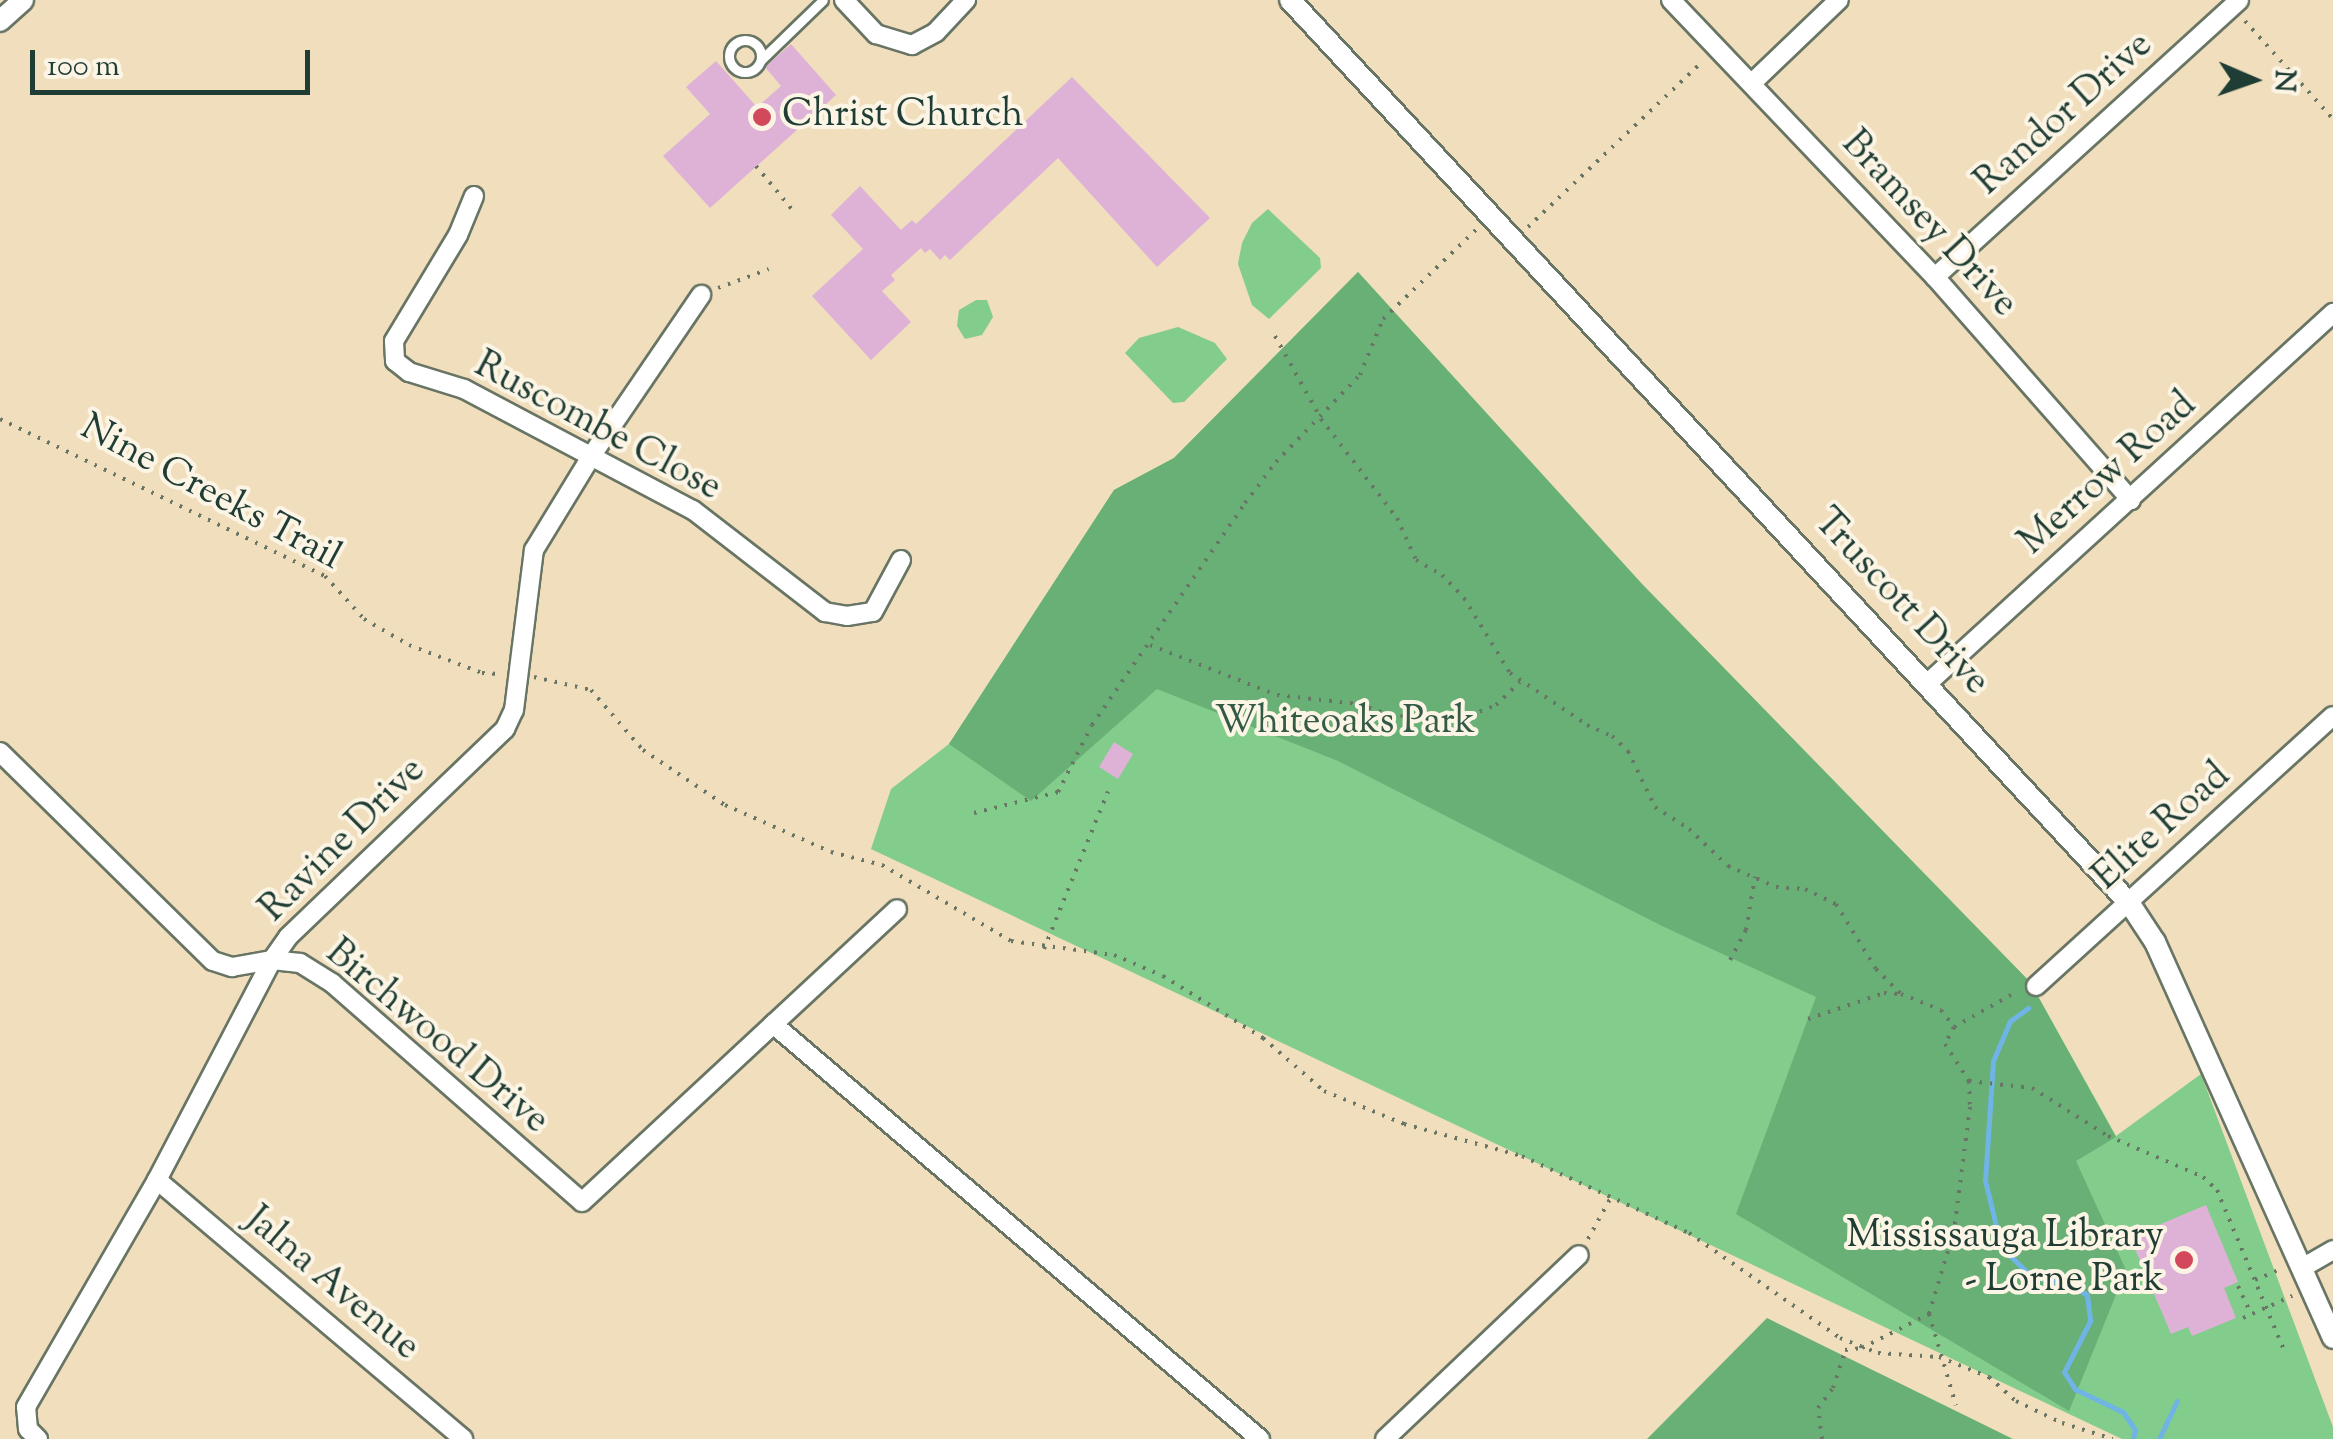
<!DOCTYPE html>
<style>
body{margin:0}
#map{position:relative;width:2333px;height:1439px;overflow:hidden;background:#f0debd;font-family:"Sorts Mill Goudy",serif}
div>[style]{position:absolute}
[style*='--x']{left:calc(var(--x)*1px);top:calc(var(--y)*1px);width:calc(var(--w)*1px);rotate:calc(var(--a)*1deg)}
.green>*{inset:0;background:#82cd8b}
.forest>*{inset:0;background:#69b077}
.stream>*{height:5px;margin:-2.5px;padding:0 2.5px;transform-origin:2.5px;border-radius:2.5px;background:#6fb4e5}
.building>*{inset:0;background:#deb2d7}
.path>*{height:4px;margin-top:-2px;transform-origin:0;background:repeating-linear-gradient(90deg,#687564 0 2.5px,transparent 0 10.5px)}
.roads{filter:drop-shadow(2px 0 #687564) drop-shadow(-2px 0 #687564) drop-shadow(0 2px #687564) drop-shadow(0 -2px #687564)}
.service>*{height:9px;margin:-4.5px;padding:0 4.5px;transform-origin:4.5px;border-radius:4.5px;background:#fff}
.service>.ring{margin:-4.5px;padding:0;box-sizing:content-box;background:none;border:9px solid #fff;border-radius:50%}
.minor>*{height:18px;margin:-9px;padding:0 9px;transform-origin:9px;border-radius:9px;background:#fff}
.tertiary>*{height:20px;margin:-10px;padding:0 10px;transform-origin:10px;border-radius:10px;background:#fff}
.dots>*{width:28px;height:28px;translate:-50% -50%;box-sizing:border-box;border:5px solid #fcf5e5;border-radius:50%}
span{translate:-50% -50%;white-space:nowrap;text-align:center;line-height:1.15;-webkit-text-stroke:8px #fcf5e5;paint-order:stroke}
.street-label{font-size:38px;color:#1f3d34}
.poi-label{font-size:38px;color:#1f3d34}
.left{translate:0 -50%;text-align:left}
.right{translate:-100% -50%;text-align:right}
.park-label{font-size:38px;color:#335a45}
.north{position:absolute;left:2203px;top:30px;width:100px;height:100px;-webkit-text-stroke:8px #fcf5e5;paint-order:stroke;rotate:92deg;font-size:28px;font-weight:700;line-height:40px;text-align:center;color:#1f3d34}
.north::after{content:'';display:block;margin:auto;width:35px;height:45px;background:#1f3d34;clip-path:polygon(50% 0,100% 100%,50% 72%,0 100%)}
.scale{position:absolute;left:30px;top:50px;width:280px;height:45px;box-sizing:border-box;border:5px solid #1f3d34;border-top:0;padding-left:12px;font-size:30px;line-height:35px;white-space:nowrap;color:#1f3d34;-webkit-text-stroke:8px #fcf5e5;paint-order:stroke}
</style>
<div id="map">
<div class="green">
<div style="clip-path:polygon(1268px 209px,1320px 258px,1321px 268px,1269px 319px,1252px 305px,1238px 264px,1242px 243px,1252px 223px)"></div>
<div style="clip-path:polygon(1358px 272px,1642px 584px,2030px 982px,2116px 1136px,2201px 1074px,2333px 1427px,2333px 1439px,2122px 1439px,871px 849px,891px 789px,949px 744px,1114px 490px,1174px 458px)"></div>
<div style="clip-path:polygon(976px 300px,987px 300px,993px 317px,982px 335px,965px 339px,957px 326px,959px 310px)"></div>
<div style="clip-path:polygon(1178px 327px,1215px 343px,1227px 359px,1184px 402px,1173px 403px,1125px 353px,1139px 338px)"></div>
</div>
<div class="forest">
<div style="clip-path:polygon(1358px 272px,1642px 584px,2030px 982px,2116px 1137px,2076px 1161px,2126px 1270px,2069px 1411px,1736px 1214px,1816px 997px,1662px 926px,1338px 761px,1157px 689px,1031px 801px,949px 744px,1114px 490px,1174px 458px)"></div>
<div style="clip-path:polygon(1767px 1318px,2013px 1439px,1647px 1439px)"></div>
</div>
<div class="stream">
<div style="--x:2028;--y:1008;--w:22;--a:144"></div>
<div style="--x:2010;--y:1021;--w:43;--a:113"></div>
<div style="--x:1993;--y:1061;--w:119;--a:93.8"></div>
<div style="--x:1985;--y:1180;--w:69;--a:76.6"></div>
<div style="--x:2001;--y:1247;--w:42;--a:44"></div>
<div style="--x:2031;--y:1276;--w:42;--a:12.4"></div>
<div style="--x:2072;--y:1285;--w:18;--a:34"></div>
<div style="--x:2087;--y:1295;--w:26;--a:83"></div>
<div style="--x:2090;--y:1321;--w:57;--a:117"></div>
<div style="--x:2064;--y:1372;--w:20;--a:57"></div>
<div style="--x:2075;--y:1389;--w:53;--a:25.6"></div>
<div style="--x:2123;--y:1412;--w:22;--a:56"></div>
<div style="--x:2135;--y:1430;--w:9;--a:103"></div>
<div style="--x:2159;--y:1439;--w:42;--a:-64.7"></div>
</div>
<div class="building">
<div style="clip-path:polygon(791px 44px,836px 95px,710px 208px,663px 156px,710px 114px,686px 87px,716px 61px,757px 107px,781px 86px,765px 67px)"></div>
<div style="clip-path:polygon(1072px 77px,1210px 218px,1157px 267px,1058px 158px,950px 260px,945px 255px,940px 260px,930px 249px,925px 253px,921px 248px,891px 275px,895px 280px,882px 291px,911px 322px,871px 360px,812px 296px,863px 249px,831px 215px,860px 186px,901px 230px,912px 220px,916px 224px)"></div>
<div style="clip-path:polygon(1114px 742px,1133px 754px,1118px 779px,1099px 767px)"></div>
<div style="clip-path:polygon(2206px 1205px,2238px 1282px,2224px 1288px,2236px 1318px,2192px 1336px,2188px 1327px,2171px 1334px,2130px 1237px)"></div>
</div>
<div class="path">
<div style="--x:2245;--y:21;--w:132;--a:48.1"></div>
<div style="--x:756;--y:166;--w:61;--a:50.3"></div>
<div style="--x:1528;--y:227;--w:241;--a:-43.5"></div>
<div style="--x:718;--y:288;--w:54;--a:-20.4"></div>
<div style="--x:1275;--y:336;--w:95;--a:61"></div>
<div style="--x:1321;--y:419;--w:125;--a:52.5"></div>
<div style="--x:1397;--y:518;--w:46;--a:65.7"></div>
<div style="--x:1416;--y:560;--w:30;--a:30"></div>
<div style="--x:1442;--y:575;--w:32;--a:46"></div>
<div style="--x:1464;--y:598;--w:88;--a:58.5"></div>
<div style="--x:1510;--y:673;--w:93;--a:34"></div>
<div style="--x:1587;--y:725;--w:27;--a:24"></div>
<div style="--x:1612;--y:736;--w:22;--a:43"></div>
<div style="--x:1628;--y:751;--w:62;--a:64.3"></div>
<div style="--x:1655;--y:807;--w:40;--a:32.9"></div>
<div style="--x:1689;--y:829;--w:54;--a:43.5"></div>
<div style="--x:1728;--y:866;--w:52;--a:23.6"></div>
<div style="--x:1776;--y:887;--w:29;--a:4"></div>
<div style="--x:1805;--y:889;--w:34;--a:26"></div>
<div style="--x:1836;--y:904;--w:76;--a:58.4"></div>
<div style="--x:1876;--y:969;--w:35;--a:45"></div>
<div style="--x:0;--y:419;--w:361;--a:25.8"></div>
<div style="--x:325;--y:576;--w:58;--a:47.8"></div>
<div style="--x:364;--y:619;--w:52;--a:30"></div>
<div style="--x:409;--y:645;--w:78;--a:21"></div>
<div style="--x:482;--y:673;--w:18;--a:3"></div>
<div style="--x:1150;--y:645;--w:136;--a:21.5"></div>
<div style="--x:1277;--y:695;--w:82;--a:6.3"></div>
<div style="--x:1359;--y:704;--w:33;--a:20"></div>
<div style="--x:1390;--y:715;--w:70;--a:3.3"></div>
<div style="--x:1460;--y:719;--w:39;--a:-21"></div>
<div style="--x:1496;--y:705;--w:33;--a:-44"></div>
<div style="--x:534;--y:677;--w:58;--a:12.8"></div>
<div style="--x:591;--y:690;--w:79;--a:49.1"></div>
<div style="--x:643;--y:750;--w:99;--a:33.9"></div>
<div style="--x:725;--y:805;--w:116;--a:23.9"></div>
<div style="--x:831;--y:852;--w:53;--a:14.3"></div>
<div style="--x:882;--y:865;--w:150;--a:30.5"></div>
<div style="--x:1011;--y:941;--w:104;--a:7.7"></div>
<div style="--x:1114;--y:955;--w:53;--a:23.2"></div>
<div style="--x:1163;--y:976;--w:118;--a:31.8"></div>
<div style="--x:1263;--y:1038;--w:81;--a:41"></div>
<div style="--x:1324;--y:1091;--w:87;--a:22.4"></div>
<div style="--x:1404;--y:1124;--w:122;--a:15.2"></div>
<div style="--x:1522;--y:1156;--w:184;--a:24.8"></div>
<div style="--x:1689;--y:1233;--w:184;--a:34.8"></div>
<div style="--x:1840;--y:1338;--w:41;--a:21.5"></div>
<div style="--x:1878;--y:1353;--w:61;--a:3.8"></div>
<div style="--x:1939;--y:1357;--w:54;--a:21.8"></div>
<div style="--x:1989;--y:1377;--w:36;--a:42"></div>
<div style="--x:2016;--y:1401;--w:51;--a:25.6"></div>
<div style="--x:2062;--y:1423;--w:53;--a:17.4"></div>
<div style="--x:974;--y:813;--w:87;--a:-14"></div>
<div style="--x:1058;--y:792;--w:75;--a:-63.1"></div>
<div style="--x:1092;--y:725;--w:270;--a:-55.4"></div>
<div style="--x:1245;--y:503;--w:51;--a:-52.9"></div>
<div style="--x:1276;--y:462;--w:121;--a:-46"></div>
<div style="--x:1360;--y:375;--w:61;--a:-67.7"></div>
<div style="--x:1383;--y:319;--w:130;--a:-43.8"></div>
<div style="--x:1044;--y:949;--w:170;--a:-67.9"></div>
<div style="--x:1730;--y:960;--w:34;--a:-62"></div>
<div style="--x:1746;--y:930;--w:54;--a:-80.4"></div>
<div style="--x:1808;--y:1019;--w:80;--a:-18.9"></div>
<div style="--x:1884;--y:993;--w:17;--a:3"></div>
<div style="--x:1901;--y:994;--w:43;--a:21.8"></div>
<div style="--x:1941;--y:1010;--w:21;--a:53"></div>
<div style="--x:1954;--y:1027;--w:73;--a:-29.4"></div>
<div style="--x:1954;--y:1027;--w:19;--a:118"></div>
<div style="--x:1945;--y:1044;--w:44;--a:57"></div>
<div style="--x:1969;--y:1081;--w:26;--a:88"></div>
<div style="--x:1970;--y:1107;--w:125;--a:97.4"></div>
<div style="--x:1954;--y:1231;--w:87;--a:106.8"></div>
<div style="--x:1929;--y:1314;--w:95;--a:73.5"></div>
<div style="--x:1969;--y:1081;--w:63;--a:6.3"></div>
<div style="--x:2032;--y:1088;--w:90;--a:32.3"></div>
<div style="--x:2108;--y:1136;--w:103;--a:23.3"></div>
<div style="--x:2203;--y:1177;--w:19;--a:43"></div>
<div style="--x:2217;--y:1190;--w:171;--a:67.3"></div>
<div style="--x:1588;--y:1239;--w:46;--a:-61.2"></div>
<div style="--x:2255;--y:1280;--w:30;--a:-23"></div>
<div style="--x:2238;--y:1286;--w:31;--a:65"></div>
<div style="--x:2243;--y:1318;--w:54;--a:-24.2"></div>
<div style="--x:1822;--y:1439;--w:31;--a:-97"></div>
<div style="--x:1818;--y:1408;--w:25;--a:-53"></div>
<div style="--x:1833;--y:1388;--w:40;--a:-72"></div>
<div style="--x:1845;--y:1350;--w:17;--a:-7"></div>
<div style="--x:1862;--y:1348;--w:75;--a:-26.9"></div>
</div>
<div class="roads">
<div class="service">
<div class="ring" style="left:729px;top:40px;width:23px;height:23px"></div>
<div style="--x:761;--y:60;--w:86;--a:-44.1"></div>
</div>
<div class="minor">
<div style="--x:844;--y:0;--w:47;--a:46.7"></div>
<div style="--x:876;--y:34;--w:38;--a:17"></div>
<div style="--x:912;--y:45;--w:27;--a:-28"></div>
<div style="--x:936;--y:32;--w:44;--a:-46.8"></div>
<div style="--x:1671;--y:0;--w:383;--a:46.4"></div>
<div style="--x:1935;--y:277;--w:297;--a:48.7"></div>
<div style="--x:1752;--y:83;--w:120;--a:-43.7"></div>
<div style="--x:474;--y:196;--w:42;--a:112.3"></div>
<div style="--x:458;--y:235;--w:124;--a:121.1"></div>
<div style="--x:394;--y:341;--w:20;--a:87"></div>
<div style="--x:395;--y:361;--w:18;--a:38"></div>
<div style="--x:409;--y:372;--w:58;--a:17.2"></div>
<div style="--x:464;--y:389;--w:259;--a:27.9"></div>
<div style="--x:693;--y:510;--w:167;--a:37.7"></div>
<div style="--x:825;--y:612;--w:22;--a:10"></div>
<div style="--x:847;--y:616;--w:26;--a:-9"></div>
<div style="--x:873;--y:612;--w:59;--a:-61.7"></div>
<div style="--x:1935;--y:277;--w:411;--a:-42.3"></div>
<div style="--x:1928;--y:683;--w:549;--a:-42.41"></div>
<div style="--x:0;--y:752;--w:298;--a:44.5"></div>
<div style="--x:213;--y:961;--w:20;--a:18"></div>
<div style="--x:232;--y:967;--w:41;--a:-9.9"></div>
<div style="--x:272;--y:960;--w:28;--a:6"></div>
<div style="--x:300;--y:963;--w:38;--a:32"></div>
<div style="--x:332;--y:983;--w:332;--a:41.2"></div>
<div style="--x:582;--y:1202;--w:430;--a:-42.9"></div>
<div style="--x:2036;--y:986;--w:401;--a:-42.3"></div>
<div style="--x:773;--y:1024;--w:640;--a:40.44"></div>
<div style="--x:157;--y:1180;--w:401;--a:40.2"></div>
<div style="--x:2302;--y:1268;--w:36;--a:-30"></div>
<div style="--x:38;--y:1439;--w:14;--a:-135"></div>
<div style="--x:28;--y:1429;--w:22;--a:-95"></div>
<div style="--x:26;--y:1407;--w:262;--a:-60"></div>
<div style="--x:157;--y:1180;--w:248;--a:-62.4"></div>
<div style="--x:272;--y:960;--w:28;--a:-55"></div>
<div style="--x:288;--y:937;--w:301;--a:-43.8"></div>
<div style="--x:505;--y:729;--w:21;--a:-65"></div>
<div style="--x:514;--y:710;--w:161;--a:-82.9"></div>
<div style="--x:534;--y:550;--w:111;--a:-58.6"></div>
<div style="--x:592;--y:455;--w:194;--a:-55.7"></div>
<div style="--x:1385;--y:1439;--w:267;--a:-43.5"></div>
</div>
<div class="tertiary">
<div style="--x:1290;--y:0;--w:1234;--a:47.1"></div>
<div style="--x:2130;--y:904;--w:45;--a:56.7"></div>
<div style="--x:2155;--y:942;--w:434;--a:65.8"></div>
<div style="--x:0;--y:21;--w:31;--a:-42"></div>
</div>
</div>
<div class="dots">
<div style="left:762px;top:117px;background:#d1495b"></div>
<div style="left:2184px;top:1260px;background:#d1495b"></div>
</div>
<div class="street-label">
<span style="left:2065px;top:115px;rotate:-42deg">Randor Drive</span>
<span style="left:1928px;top:225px;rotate:47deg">Bramsey Drive</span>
<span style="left:597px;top:428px;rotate:28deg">Ruscombe Close</span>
<span style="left:2109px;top:475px;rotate:-42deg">Merrow Road</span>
<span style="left:210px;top:494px;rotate:28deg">Nine Creeks Trail</span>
<span style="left:1900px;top:603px;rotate:47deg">Truscott Drive</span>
<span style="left:2163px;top:828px;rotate:-42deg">Elite Road</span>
<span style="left:344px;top:841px;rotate:-45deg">Ravine Drive</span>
<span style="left:436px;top:1038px;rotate:40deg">Birchwood Drive</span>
<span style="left:331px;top:1285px;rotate:40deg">Jalna Avenue</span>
</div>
<div class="poi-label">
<span class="left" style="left:782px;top:117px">Christ Church</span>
<span class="right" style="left:2164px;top:1260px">Mississauga Library<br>- Lorne Park</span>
</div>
<div class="park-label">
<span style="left:1345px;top:724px">Whiteoaks Park</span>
</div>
<div class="north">N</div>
<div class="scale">100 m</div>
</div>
